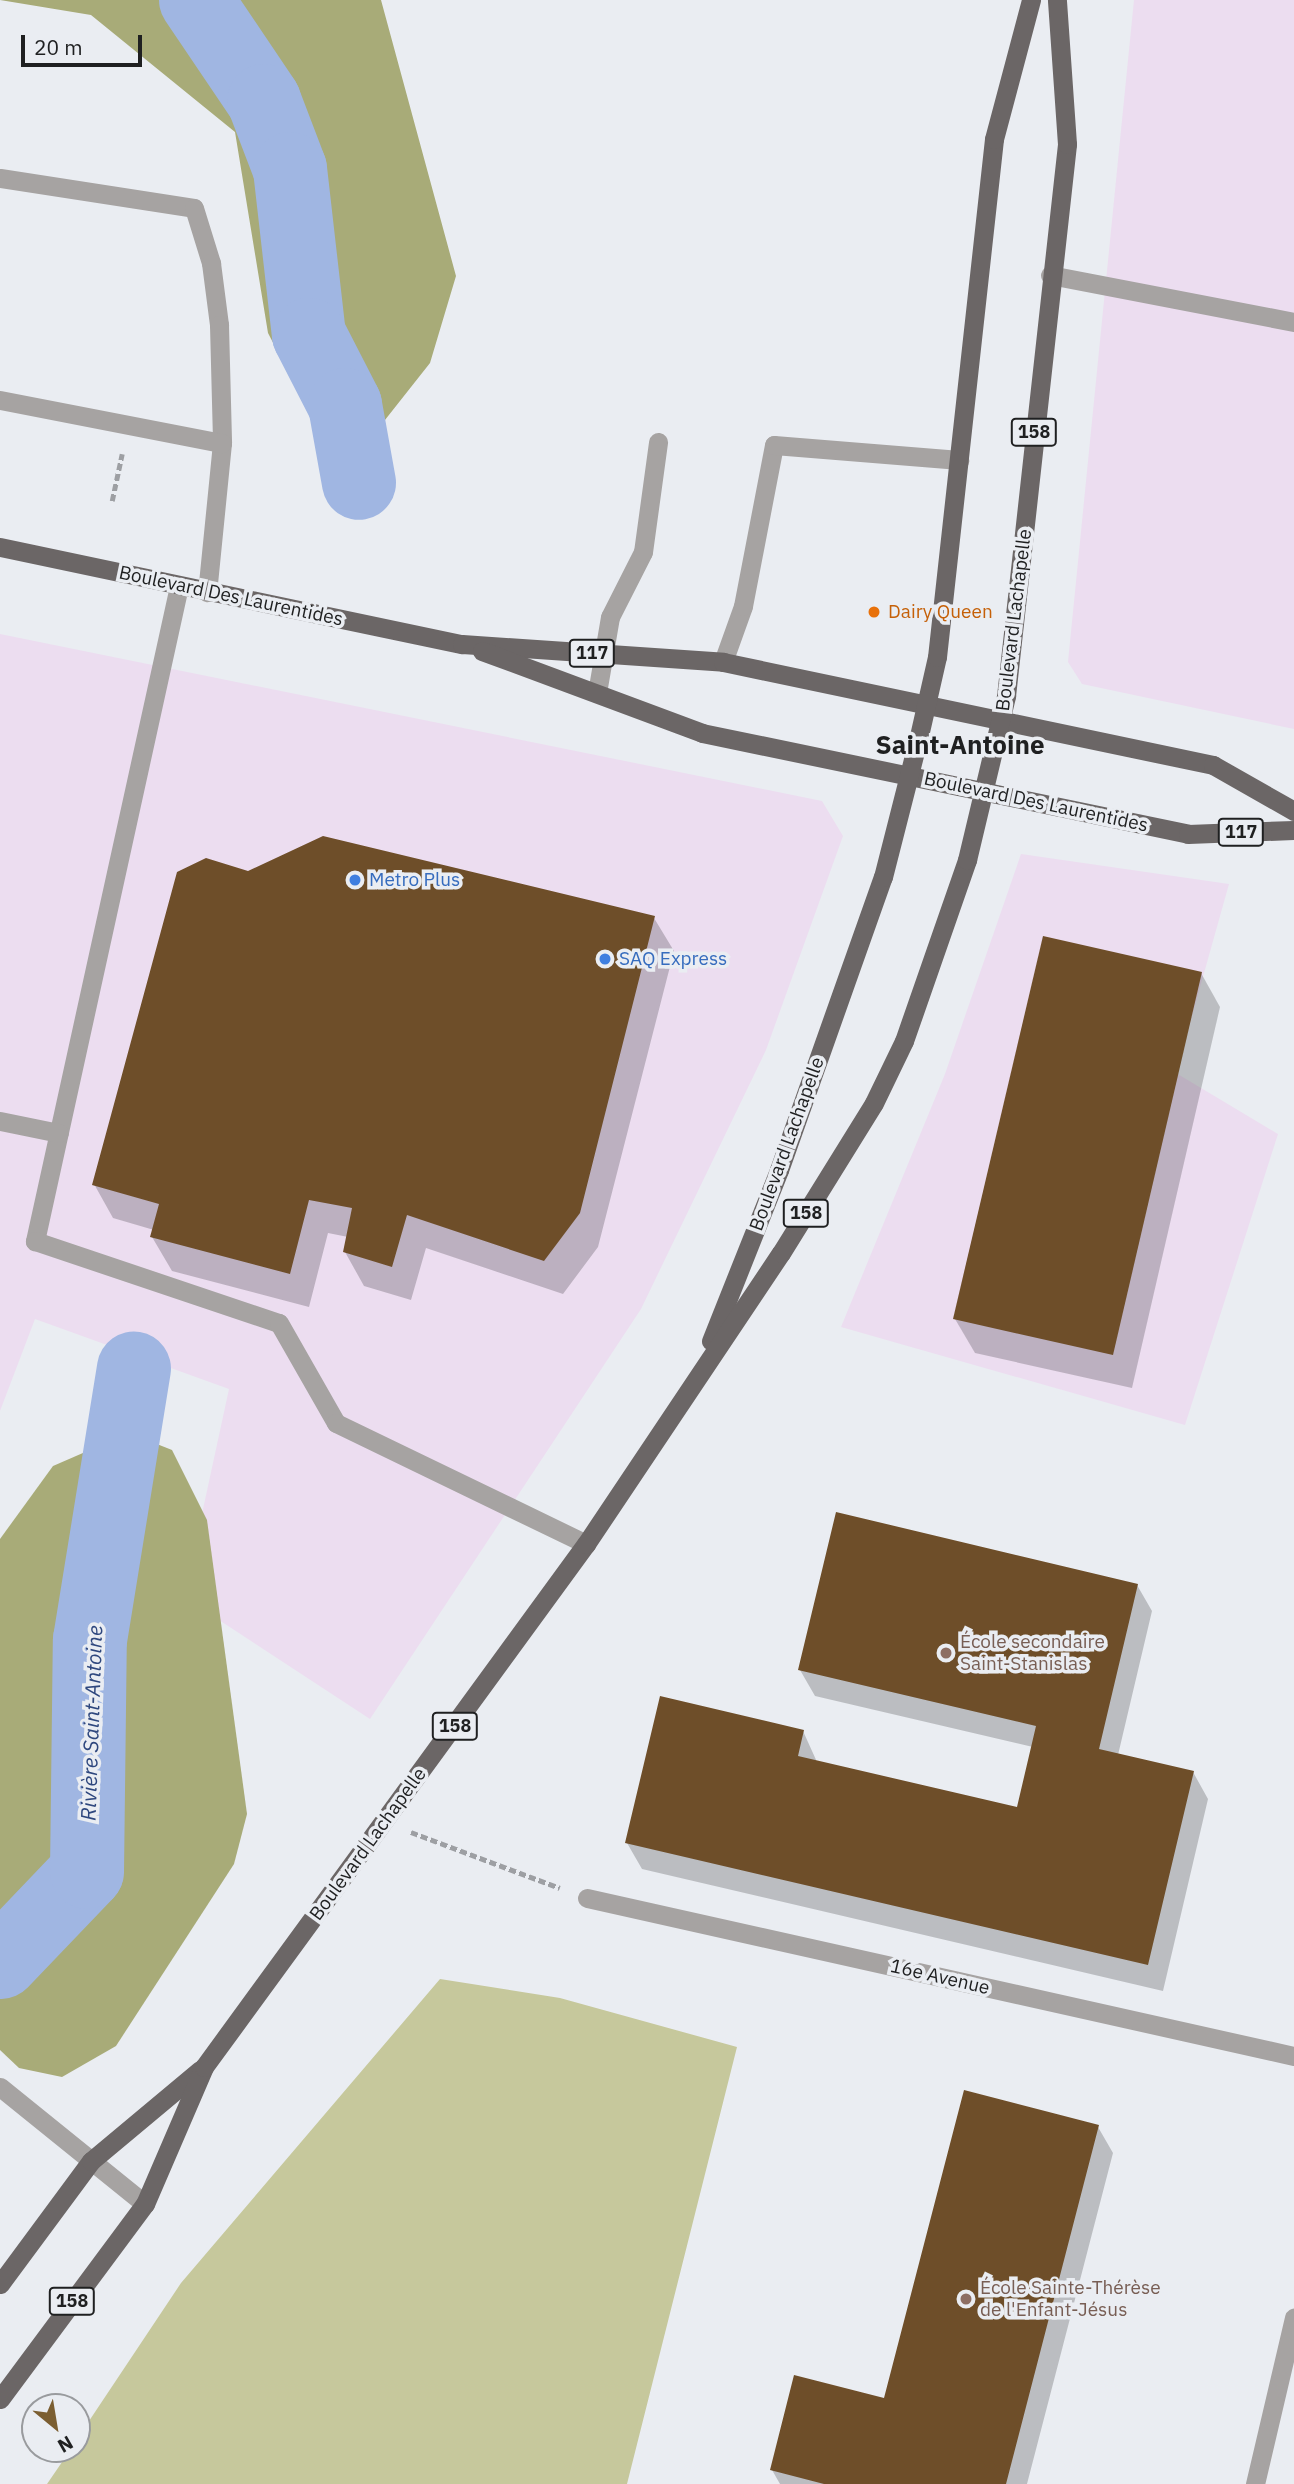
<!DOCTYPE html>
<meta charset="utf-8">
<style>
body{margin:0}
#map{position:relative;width:1294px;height:2484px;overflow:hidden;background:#eaedf2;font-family:"IBM Plex Sans",sans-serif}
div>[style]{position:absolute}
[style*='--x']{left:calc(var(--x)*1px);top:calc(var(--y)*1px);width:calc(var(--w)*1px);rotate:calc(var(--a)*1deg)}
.commercial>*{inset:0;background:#ecddf0}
.green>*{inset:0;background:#c6c89c}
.forest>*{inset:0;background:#a8ab78}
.shadow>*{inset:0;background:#0003}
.river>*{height:74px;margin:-37px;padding:0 37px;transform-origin:37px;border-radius:37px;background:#a0b6e2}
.building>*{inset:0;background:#6e4e29}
.path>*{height:4.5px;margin-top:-2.25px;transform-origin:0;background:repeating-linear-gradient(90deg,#9d9fa3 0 7px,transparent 0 10.5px)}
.service>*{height:19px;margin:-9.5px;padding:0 9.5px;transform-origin:9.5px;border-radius:9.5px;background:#a6a3a2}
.minor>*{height:19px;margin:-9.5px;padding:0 9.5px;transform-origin:9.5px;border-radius:9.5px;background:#a6a3a2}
.primary>*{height:19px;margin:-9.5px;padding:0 9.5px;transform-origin:9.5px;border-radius:9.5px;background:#6b6666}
.dots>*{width:19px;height:19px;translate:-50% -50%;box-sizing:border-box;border:4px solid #eaedf2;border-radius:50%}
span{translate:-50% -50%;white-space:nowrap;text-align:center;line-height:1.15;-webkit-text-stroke:7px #eaedf2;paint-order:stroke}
.shield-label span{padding:2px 5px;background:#eaedf2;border:2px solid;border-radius:5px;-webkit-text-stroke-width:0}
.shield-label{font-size:18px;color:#1f2021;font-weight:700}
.street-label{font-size:19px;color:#1f2021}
.food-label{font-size:19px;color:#c56008}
.left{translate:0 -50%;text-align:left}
.shop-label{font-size:19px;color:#366cbe}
.education-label{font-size:19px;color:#785e54}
.water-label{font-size:21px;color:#2e477e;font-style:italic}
.district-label{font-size:26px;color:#1f2021;font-weight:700}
.north{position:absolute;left:21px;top:2393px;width:70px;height:70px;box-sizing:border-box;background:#eaedf2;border:2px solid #999b9e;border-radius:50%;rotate:150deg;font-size:19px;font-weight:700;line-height:28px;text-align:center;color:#1f2021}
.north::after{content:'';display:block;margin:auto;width:24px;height:32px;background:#7b5e31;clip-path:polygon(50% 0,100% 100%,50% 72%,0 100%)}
.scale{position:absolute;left:21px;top:35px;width:121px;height:32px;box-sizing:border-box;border:4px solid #1f2021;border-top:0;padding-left:9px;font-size:21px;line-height:24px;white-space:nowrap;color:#1f2021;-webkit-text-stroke:5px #eaedf2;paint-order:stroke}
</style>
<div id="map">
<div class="commercial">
<div style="clip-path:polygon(1134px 0,1294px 0,1294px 729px,1082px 684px,1068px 662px)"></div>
<div style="clip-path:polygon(0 634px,822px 801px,843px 836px,766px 1050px,641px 1309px,370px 1719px,184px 1597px,229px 1389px,35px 1319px,0 1411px)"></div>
<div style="clip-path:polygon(1021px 854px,1229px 884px,1176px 1073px,1278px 1134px,1185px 1425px,841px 1327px,945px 1074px)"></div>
</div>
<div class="green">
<div style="clip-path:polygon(440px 1979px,560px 1998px,737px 2047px,627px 2484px,47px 2484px,71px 2449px,77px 2449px,77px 2439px,181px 2283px)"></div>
</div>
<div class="forest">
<div style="clip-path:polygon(0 0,381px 0,456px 276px,430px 363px,366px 444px,327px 447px,268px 333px,235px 132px,91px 15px)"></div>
<div style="clip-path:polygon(129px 1433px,172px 1450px,207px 1520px,247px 1814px,234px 1864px,116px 2046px,62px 2077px,19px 2068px,0 2050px,0 1539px,53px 1466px)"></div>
</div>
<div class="shadow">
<div style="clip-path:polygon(248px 872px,654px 918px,674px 951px,598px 1247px,563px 1294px,426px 1248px,411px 1300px,364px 1286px,345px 1252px,348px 1237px,328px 1233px,309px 1307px,172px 1271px,152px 1237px,154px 1230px,113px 1218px,94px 1184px)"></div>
<div style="clip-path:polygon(1201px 973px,1220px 1007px,1132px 1388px,975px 1353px,955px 1319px)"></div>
<div style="clip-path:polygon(1137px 1585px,1152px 1611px,1118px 1755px,1193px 1772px,1208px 1799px,1163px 1991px,642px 1869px,627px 1843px,803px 1731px,817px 1762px,1018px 1809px,1033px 1747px,815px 1696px,800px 1670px)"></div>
<div style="clip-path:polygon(1098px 2127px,1113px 2153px,1027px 2484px,780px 2484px,772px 2470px,885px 2400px)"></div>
</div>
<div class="river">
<div style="--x:196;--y:0;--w:122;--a:56"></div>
<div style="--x:264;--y:101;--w:73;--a:69.1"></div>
<div style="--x:290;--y:169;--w:167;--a:83.5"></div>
<div style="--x:309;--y:335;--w:79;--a:62.8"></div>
<div style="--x:345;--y:405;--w:79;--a:79.8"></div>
<div style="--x:1;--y:1962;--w:124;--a:-46.3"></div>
<div style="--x:87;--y:1872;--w:232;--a:-89.3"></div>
<div style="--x:90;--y:1640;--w:275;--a:-80.8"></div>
</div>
<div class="building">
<div style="clip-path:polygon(323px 836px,655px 916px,580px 1213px,544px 1261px,407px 1215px,392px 1267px,343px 1252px,352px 1208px,309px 1200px,290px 1274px,150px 1237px,159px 1204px,92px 1185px,177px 872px,206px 858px,248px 871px)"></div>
<div style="clip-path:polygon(1043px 936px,1202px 972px,1113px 1355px,953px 1319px)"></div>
<div style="clip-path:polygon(836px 1512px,1138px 1584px,1099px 1749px,1194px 1771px,1148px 1965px,625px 1843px,660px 1696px,804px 1730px,798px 1756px,1017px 1807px,1036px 1726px,798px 1670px)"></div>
<div style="clip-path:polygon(964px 2090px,1099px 2125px,1006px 2484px,824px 2484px,770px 2470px,794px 2375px,884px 2398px)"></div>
</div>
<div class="path">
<div style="--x:112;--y:501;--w:48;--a:-78"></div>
<div style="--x:411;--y:1832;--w:159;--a:20.6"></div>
</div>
<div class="service">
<div style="--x:0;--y:178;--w:196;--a:8.8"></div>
<div style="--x:194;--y:208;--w:58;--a:72.8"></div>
<div style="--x:211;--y:263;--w:63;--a:82.6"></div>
<div style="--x:219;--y:325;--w:118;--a:88.5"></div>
<div style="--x:222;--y:443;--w:150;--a:95.7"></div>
<div style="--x:1050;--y:275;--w:248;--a:10.9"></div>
<div style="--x:0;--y:400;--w:226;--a:11"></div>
<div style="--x:179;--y:586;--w:671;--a:102.4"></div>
<div style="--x:35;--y:1241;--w:257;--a:18.6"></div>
<div style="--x:279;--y:1323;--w:115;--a:60.3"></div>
<div style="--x:336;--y:1423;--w:278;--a:25.8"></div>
<div style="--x:723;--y:662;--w:59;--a:-70.3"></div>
<div style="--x:743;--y:606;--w:164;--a:-79.1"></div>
<div style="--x:774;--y:445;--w:186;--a:4.6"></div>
<div style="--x:597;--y:693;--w:77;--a:-80.3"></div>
<div style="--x:610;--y:617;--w:73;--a:-63.1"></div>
<div style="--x:643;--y:552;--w:111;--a:-82.2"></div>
<div style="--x:0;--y:1121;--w:60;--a:11.5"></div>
<div style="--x:0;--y:2087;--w:186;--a:38.9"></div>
</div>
<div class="minor">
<div style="--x:587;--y:1898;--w:724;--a:12.6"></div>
<div style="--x:1255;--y:2484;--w:171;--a:-76.8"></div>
</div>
<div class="primary">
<div style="--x:0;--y:547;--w:472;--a:11.9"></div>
<div style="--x:462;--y:644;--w:262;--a:3.9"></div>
<div style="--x:723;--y:662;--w:501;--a:11.87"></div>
<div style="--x:1213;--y:765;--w:93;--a:29.6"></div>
<div style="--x:482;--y:651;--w:235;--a:20.4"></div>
<div style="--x:702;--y:733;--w:496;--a:11.7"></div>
<div style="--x:1188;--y:834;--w:106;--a:-2.2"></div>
<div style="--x:711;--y:1341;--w:184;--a:-68.3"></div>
<div style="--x:779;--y:1170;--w:311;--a:-70.5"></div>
<div style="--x:883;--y:877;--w:146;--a:-75.7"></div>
<div style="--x:919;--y:736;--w:81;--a:-77.2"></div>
<div style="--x:937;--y:657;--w:521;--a:-83.72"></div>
<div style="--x:994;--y:139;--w:144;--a:-75.1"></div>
<div style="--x:0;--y:2284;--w:153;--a:-53.5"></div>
<div style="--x:91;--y:2161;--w:142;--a:-39.9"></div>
<div style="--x:0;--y:2399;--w:243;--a:-53.4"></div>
<div style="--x:145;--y:2204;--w:149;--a:-66.7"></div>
<div style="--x:204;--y:2067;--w:648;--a:-53.86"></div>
<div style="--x:586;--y:1544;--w:350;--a:-56.2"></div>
<div style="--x:781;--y:1253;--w:176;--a:-58.2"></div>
<div style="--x:874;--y:1103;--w:69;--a:-64.2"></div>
<div style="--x:904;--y:1041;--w:192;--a:-70.8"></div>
<div style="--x:967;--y:860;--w:169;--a:-76.6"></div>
<div style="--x:1006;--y:696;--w:555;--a:-83.69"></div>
<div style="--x:1067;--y:144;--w:144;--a:-94"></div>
</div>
<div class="dots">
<div style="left:874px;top:612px;background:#e8710a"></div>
<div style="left:355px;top:880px;background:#3f7fe0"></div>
<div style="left:605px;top:959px;background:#3f7fe0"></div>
<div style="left:946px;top:1653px;background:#8d6e63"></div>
<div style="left:966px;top:2299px;background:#8d6e63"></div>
</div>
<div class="shield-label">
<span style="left:1034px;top:432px">158</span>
<span style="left:592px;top:653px">117</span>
<span style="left:1241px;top:832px">117</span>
<span style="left:806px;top:1213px">158</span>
<span style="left:455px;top:1726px">158</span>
<span style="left:72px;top:2301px">158</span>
</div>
<div class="street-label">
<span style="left:231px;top:596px;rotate:12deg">Boulevard Des Laurentides</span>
<span style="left:1014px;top:620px;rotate:-83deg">Boulevard Lachapelle</span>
<span style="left:1036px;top:802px;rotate:12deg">Boulevard Des Laurentides</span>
<span style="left:787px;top:1144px;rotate:-70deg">Boulevard Lachapelle</span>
<span style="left:368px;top:1844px;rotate:-54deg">Boulevard Lachapelle</span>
<span style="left:940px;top:1977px;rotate:13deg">16e Avenue</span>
</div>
<div class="food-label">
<span class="left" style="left:888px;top:612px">Dairy Queen</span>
</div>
<div class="shop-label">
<span class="left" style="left:369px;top:880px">Metro Plus</span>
<span class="left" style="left:619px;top:959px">SAQ Express</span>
</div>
<div class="education-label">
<span class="left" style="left:960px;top:1653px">École secondaire<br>Saint-Stanislas</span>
<span class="left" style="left:980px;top:2299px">École Sainte-Thérèse<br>de l'Enfant-Jésus</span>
</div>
<div class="water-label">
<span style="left:91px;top:1723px;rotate:-88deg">Rivière Saint-Antoine</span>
</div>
<div class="district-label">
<span style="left:960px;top:745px">Saint-Antoine</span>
</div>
<div class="north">N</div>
<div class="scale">20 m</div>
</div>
